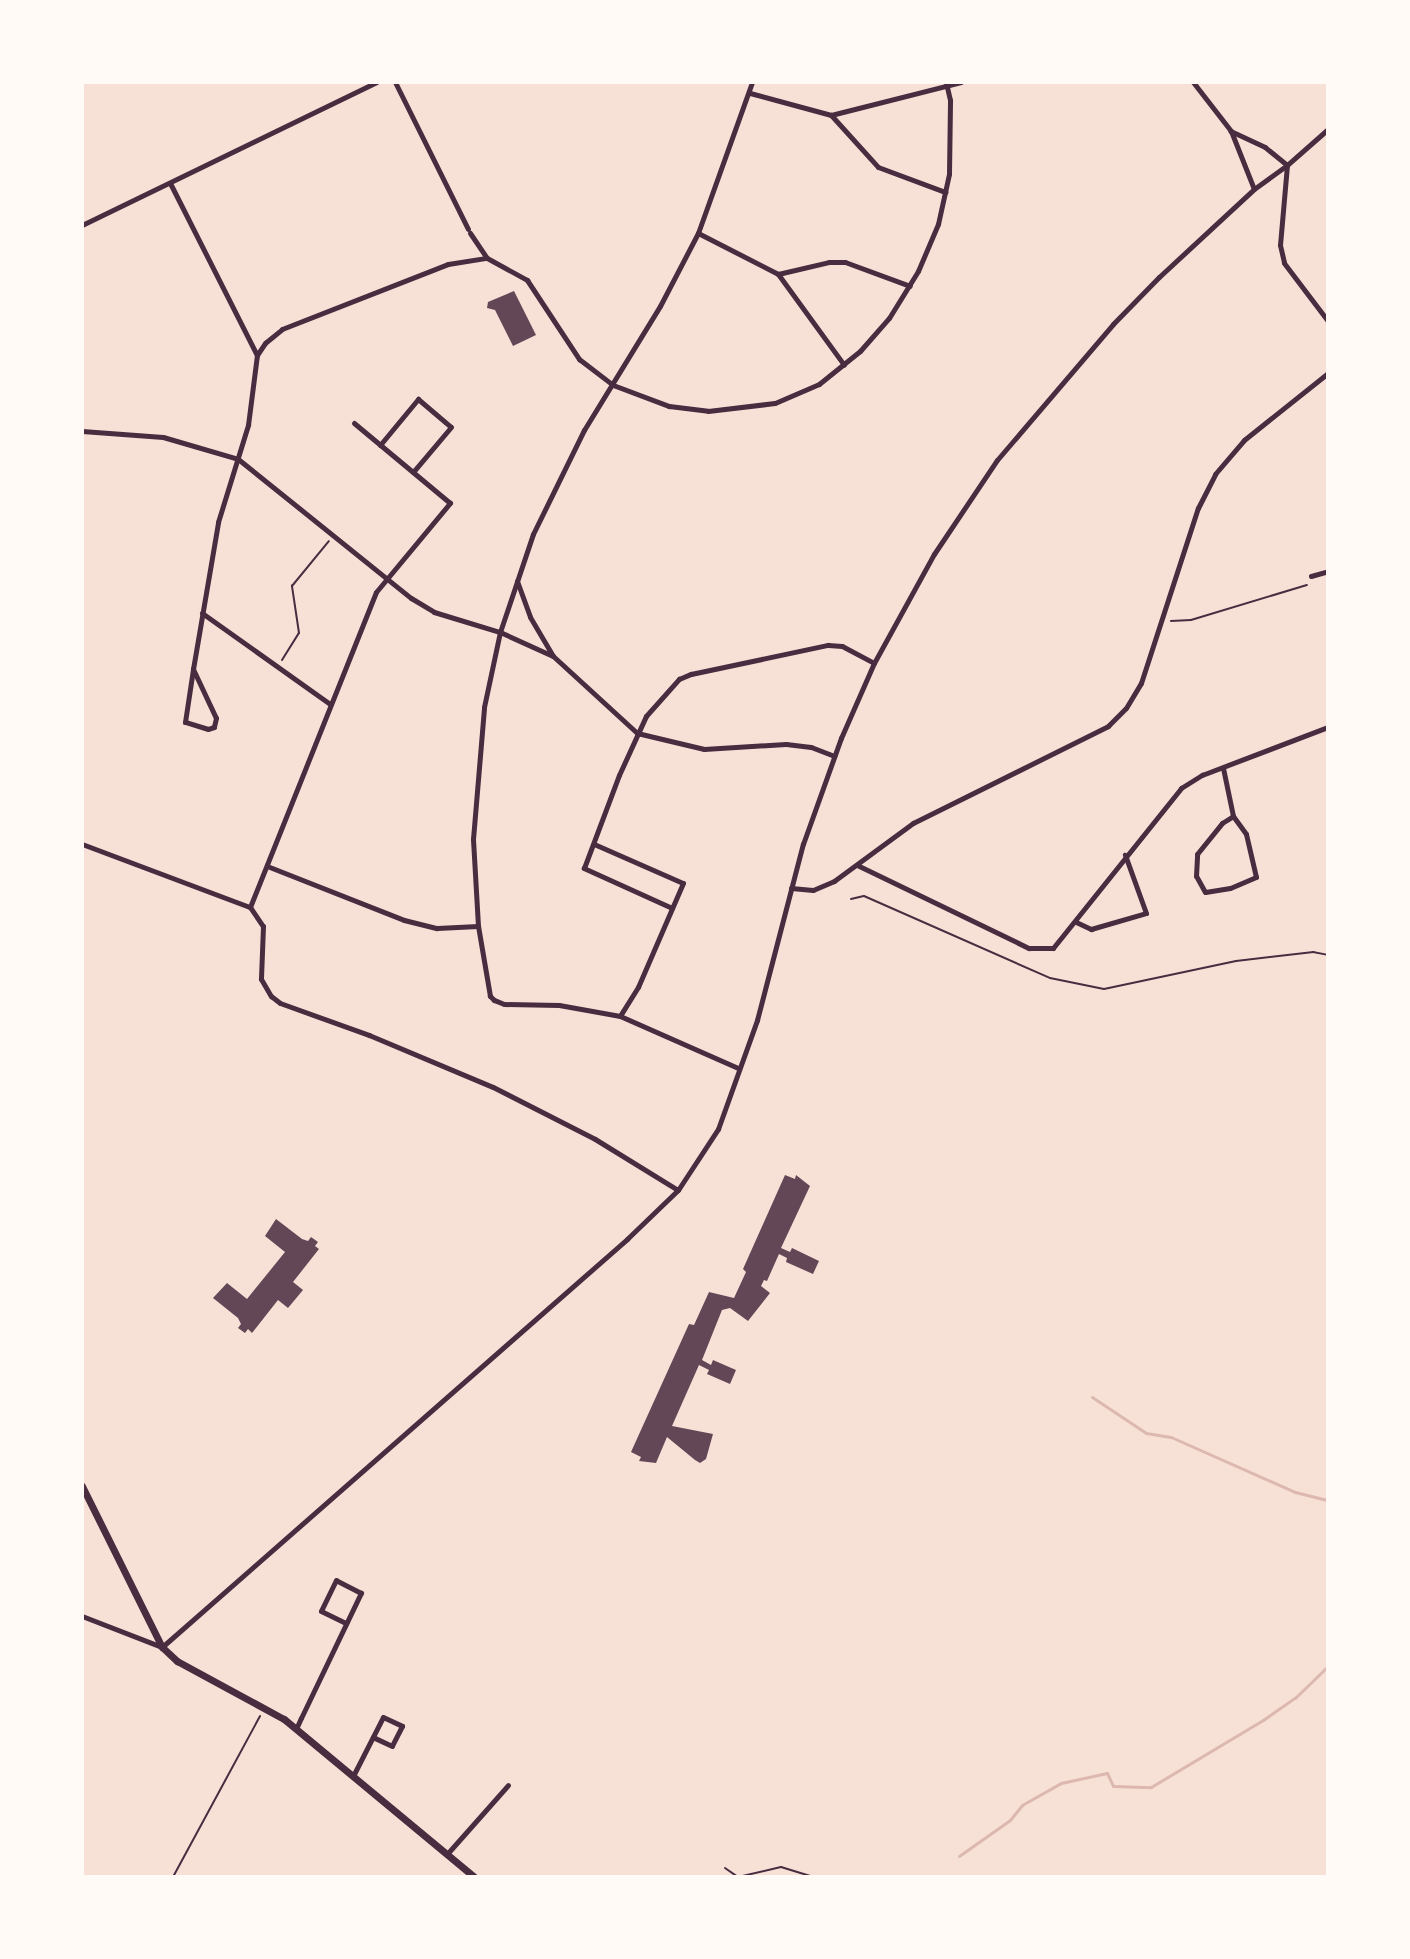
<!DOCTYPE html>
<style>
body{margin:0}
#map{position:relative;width:1410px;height:1959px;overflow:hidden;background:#f7e1d7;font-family:"Public Sans",sans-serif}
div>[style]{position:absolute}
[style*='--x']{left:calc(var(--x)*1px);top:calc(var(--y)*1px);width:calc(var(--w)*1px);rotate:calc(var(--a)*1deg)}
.stream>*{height:3px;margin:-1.5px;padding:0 1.5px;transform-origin:1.5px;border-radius:1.5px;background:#dcb8b0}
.building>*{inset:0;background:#644757}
.path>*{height:2px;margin:-1px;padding:0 1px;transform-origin:1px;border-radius:1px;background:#4a2c40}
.minor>*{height:5px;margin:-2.5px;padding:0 2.5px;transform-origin:2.5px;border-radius:2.5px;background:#4a2c40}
.tertiary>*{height:7px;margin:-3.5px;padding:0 3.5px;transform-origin:3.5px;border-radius:3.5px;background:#4a2c40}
span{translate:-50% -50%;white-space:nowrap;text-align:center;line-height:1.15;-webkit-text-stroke:6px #fffaf5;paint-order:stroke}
.frame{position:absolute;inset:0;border:84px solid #fffaf5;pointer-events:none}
</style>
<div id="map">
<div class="stream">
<div style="--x:1092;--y:1397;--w:65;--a:33.7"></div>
<div style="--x:1146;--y:1433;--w:25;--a:9"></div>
<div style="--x:1171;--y:1437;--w:136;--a:23.9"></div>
<div style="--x:1295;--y:1492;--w:34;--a:14"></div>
<div style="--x:959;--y:1856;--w:62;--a:-35.2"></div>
<div style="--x:1010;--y:1820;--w:19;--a:-51"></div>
<div style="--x:1022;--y:1805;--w:45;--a:-29.4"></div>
<div style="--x:1061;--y:1783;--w:47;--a:-12.3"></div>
<div style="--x:1107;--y:1773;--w:14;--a:65"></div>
<div style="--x:1113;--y:1786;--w:38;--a:2"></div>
<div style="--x:1151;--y:1787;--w:131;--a:-30.9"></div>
<div style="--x:1263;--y:1720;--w:39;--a:-35"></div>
<div style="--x:1295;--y:1698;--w:46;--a:-44.1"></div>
</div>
<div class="building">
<div style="clip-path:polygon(514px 291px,536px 335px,513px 346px,495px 310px,487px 308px,488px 302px)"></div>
<div style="clip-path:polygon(785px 1175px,795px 1179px,796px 1175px,810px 1186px,781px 1248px,790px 1252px,792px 1248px,819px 1261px,813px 1274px,786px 1262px,787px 1258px,779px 1254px,767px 1281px,764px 1280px,761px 1286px,770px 1293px,748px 1321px,730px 1308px,722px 1310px,702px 1360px,711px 1365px,713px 1360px,736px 1370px,730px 1384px,707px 1374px,709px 1370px,699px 1365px,672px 1426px,713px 1434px,706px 1459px,700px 1463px,695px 1460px,667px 1437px,656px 1463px,639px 1461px,641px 1457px,631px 1452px,689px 1324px,694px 1325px,709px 1292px,734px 1298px,746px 1272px,743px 1269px)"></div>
<div style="clip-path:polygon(276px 1219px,302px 1239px,308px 1241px,311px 1237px,318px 1242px,315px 1246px,319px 1249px,293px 1282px,303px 1290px,288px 1308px,278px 1300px,252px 1333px,248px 1329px,245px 1333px,238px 1328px,241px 1324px,238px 1318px,213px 1298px,227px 1283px,247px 1299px,285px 1252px,265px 1236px)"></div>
</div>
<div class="path">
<div style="--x:1171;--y:621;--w:20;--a:-3"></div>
<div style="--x:1191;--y:620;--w:121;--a:-16.8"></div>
<div style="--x:282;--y:660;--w:32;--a:-58"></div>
<div style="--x:299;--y:633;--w:48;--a:-98.5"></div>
<div style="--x:292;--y:586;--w:58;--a:-50.6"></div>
<div style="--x:851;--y:899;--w:13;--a:-13"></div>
<div style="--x:864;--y:896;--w:203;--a:23.8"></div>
<div style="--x:1050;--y:978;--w:55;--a:11.5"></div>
<div style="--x:1104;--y:989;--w:135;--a:-12"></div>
<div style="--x:1236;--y:961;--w:78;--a:-6.7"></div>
<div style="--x:1313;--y:952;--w:15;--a:11"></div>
<div style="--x:725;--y:1868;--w:16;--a:35"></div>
<div style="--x:738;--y:1877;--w:44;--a:-13.1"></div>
<div style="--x:781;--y:1867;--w:34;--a:17"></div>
<div style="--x:173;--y:1877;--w:183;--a:-61.6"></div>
</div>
<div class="minor">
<div style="--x:395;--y:82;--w:164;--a:63.6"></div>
<div style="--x:1193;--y:82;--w:62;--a:52.2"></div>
<div style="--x:1231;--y:131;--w:62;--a:68.4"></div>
<div style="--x:750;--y:93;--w:84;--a:15.2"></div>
<div style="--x:831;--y:115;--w:134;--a:-14.2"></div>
<div style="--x:831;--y:115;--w:70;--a:47.9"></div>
<div style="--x:878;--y:167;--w:72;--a:20.5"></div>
<div style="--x:1328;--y:129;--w:55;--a:138.7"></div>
<div style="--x:1287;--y:165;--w:80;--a:95"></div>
<div style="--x:1280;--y:245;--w:18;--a:77"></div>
<div style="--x:1284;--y:263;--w:73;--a:52.8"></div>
<div style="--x:170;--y:183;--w:193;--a:63.2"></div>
<div style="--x:82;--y:225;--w:327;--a:-25.9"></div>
<div style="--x:470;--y:233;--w:30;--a:56"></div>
<div style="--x:487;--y:258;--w:46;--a:28.8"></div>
<div style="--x:527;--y:280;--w:95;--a:56.6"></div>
<div style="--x:579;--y:359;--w:43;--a:37.4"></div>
<div style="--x:613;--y:385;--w:60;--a:20.6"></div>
<div style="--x:669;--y:406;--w:39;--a:7"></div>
<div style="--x:708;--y:411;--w:67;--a:-6.8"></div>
<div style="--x:775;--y:403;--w:48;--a:-23.4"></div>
<div style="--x:819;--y:384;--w:53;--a:-38.8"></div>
<div style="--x:860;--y:351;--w:44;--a:-48.7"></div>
<div style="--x:889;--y:318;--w:55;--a:-58.3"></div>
<div style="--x:918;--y:271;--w:51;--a:-66.9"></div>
<div style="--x:938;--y:224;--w:51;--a:-77.6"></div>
<div style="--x:949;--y:174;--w:74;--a:-89.2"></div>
<div style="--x:950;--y:100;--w:18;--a:-103"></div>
<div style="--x:698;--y:233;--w:90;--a:27.1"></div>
<div style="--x:778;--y:274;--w:52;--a:-13.2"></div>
<div style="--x:829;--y:262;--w:16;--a:0"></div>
<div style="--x:845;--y:262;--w:69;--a:20.3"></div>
<div style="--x:778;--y:274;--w:112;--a:54"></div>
<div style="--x:82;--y:431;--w:81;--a:4.2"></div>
<div style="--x:163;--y:437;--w:78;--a:16.3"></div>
<div style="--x:238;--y:459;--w:222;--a:38.8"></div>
<div style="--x:411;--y:598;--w:27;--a:31"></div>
<div style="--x:434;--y:612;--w:69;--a:16.9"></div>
<div style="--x:500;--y:632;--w:58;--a:24.4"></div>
<div style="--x:380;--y:445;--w:60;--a:-50.4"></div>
<div style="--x:418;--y:399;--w:43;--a:40.3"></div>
<div style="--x:451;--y:427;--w:59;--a:130.2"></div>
<div style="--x:1311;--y:576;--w:18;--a:-16"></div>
<div style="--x:517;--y:581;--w:38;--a:70"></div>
<div style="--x:530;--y:617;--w:45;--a:59.5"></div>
<div style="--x:553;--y:656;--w:114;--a:42.5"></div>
<div style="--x:637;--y:733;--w:69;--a:13.4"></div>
<div style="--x:704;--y:749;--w:82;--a:-3.5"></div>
<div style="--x:786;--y:744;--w:25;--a:7"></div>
<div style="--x:811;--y:747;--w:25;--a:21"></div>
<div style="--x:202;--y:613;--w:157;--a:35.4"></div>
<div style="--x:193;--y:669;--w:54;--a:64.9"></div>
<div style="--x:216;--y:718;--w:9;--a:103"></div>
<div style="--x:214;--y:727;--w:6;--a:162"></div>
<div style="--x:208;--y:729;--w:24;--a:-163"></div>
<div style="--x:185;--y:722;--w:54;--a:-81.4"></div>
<div style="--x:193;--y:669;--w:149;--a:-80.3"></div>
<div style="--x:218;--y:522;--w:102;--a:-72.8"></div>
<div style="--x:248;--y:425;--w:71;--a:-82.7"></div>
<div style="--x:257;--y:355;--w:14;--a:-56"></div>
<div style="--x:265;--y:343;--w:22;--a:-39"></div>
<div style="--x:282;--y:329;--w:178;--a:-21.4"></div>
<div style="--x:448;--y:264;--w:39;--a:-9"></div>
<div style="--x:1223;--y:768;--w:49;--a:78.2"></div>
<div style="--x:1233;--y:816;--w:22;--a:54"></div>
<div style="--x:1246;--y:834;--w:44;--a:76.9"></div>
<div style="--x:1256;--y:877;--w:28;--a:157"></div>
<div style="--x:1230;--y:888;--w:25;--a:171"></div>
<div style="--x:1205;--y:892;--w:18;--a:-119"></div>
<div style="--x:1196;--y:876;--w:22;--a:-87"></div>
<div style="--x:1197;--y:854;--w:40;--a:-51"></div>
<div style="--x:1222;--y:823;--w:13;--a:-32"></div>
<div style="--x:82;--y:844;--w:179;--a:20.6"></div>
<div style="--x:250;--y:907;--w:23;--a:56"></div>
<div style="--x:263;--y:926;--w:53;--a:92.2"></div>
<div style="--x:261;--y:979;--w:20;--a:60"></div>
<div style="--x:271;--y:996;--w:11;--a:38"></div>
<div style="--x:280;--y:1003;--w:95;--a:19.8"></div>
<div style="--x:369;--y:1035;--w:134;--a:22.8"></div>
<div style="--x:493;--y:1087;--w:114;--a:27"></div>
<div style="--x:595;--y:1139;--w:97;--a:31.6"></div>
<div style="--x:594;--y:844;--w:97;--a:23.7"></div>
<div style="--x:683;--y:883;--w:113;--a:113.4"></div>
<div style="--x:638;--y:987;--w:34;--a:122"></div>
<div style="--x:857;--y:865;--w:191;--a:25.8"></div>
<div style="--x:1029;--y:948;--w:24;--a:0"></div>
<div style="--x:1053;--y:948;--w:205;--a:-51.3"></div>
<div style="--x:1181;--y:788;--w:25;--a:-32"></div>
<div style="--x:1202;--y:775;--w:135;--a:-20.9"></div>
<div style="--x:267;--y:866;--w:147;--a:21.5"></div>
<div style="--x:404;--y:920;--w:34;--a:14"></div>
<div style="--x:437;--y:928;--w:41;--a:-2.8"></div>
<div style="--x:791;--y:888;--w:22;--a:5"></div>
<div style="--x:813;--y:890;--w:23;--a:-23"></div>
<div style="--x:834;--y:881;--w:98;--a:-36.3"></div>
<div style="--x:913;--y:823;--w:218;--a:-26.4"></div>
<div style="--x:1108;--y:726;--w:25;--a:-45"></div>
<div style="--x:1126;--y:708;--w:29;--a:-59"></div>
<div style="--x:1141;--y:683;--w:184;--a:-72"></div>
<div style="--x:1198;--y:508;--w:38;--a:-63"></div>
<div style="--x:1215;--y:474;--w:45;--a:-49.5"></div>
<div style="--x:1244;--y:440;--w:107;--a:-38.6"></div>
<div style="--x:250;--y:907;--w:339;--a:-68.2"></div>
<div style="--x:376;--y:592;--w:116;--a:-50.3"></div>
<div style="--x:450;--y:503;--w:125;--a:-140.2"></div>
<div style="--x:672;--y:908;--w:97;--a:-155.6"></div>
<div style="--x:584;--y:868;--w:99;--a:-69.4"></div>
<div style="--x:619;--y:775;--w:65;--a:-65.4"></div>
<div style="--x:646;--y:716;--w:50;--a:-48.3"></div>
<div style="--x:679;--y:679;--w:13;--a:-23"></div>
<div style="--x:691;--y:674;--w:140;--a:-12"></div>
<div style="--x:828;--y:645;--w:14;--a:4"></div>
<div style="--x:842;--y:646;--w:36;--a:28"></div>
<div style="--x:1076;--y:922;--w:17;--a:25"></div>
<div style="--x:1091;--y:929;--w:57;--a:-16.2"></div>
<div style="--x:1146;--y:913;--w:62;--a:-109.9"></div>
<div style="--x:738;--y:1068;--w:129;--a:-156.2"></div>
<div style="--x:620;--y:1016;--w:62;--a:-169.8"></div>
<div style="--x:559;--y:1005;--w:55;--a:-179"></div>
<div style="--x:504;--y:1004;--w:11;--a:-158"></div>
<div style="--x:494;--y:1000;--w:6;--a:-135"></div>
<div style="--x:490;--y:996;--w:71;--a:-99.7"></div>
<div style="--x:478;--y:926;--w:87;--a:-93.3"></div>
<div style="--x:473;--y:839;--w:132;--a:-85.2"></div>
<div style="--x:484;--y:707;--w:77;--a:-78"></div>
<div style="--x:500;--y:632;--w:103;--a:-71.4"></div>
<div style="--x:533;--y:534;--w:116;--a:-63.9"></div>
<div style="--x:584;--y:430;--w:145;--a:-58.5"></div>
<div style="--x:660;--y:306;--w:82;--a:-62.5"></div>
<div style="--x:698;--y:233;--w:160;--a:-70.3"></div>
<div style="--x:82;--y:1616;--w:86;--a:21.2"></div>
<div style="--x:162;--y:1647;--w:619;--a:-41.26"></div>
<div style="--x:627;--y:1239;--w:71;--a:-43.9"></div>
<div style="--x:678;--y:1190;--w:73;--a:-56.7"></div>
<div style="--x:718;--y:1129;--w:116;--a:-70.3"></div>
<div style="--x:757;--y:1020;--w:182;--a:-75.4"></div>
<div style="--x:803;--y:844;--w:113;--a:-70.3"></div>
<div style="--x:841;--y:738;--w:82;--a:-66.3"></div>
<div style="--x:874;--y:663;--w:124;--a:-61.2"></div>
<div style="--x:934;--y:554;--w:113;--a:-56.2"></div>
<div style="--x:997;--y:460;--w:179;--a:-49.5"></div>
<div style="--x:1113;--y:324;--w:66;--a:-45.6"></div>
<div style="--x:1159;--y:277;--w:129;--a:-42.8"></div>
<div style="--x:1254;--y:189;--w:41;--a:-36"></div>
<div style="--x:1287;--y:165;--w:28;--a:-141"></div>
<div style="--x:1265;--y:147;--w:38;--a:-155"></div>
<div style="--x:296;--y:1729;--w:12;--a:-66"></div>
<div style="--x:301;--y:1718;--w:139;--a:-64.4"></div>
<div style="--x:361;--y:1593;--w:28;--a:-153"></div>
<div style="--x:336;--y:1580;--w:34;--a:116"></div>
<div style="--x:321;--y:1611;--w:28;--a:26"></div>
<div style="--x:353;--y:1776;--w:66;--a:-63"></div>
<div style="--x:383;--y:1717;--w:21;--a:25"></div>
<div style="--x:402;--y:1726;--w:22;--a:117"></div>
<div style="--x:392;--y:1746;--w:21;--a:-155"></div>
<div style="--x:447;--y:1854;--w:92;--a:-48.5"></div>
</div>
<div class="tertiary">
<div style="--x:82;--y:1486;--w:180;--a:63.6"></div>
<div style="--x:162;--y:1647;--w:21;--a:43"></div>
<div style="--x:177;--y:1661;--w:122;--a:28.5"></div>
<div style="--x:284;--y:1719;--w:247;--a:39.7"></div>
</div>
<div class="frame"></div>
</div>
